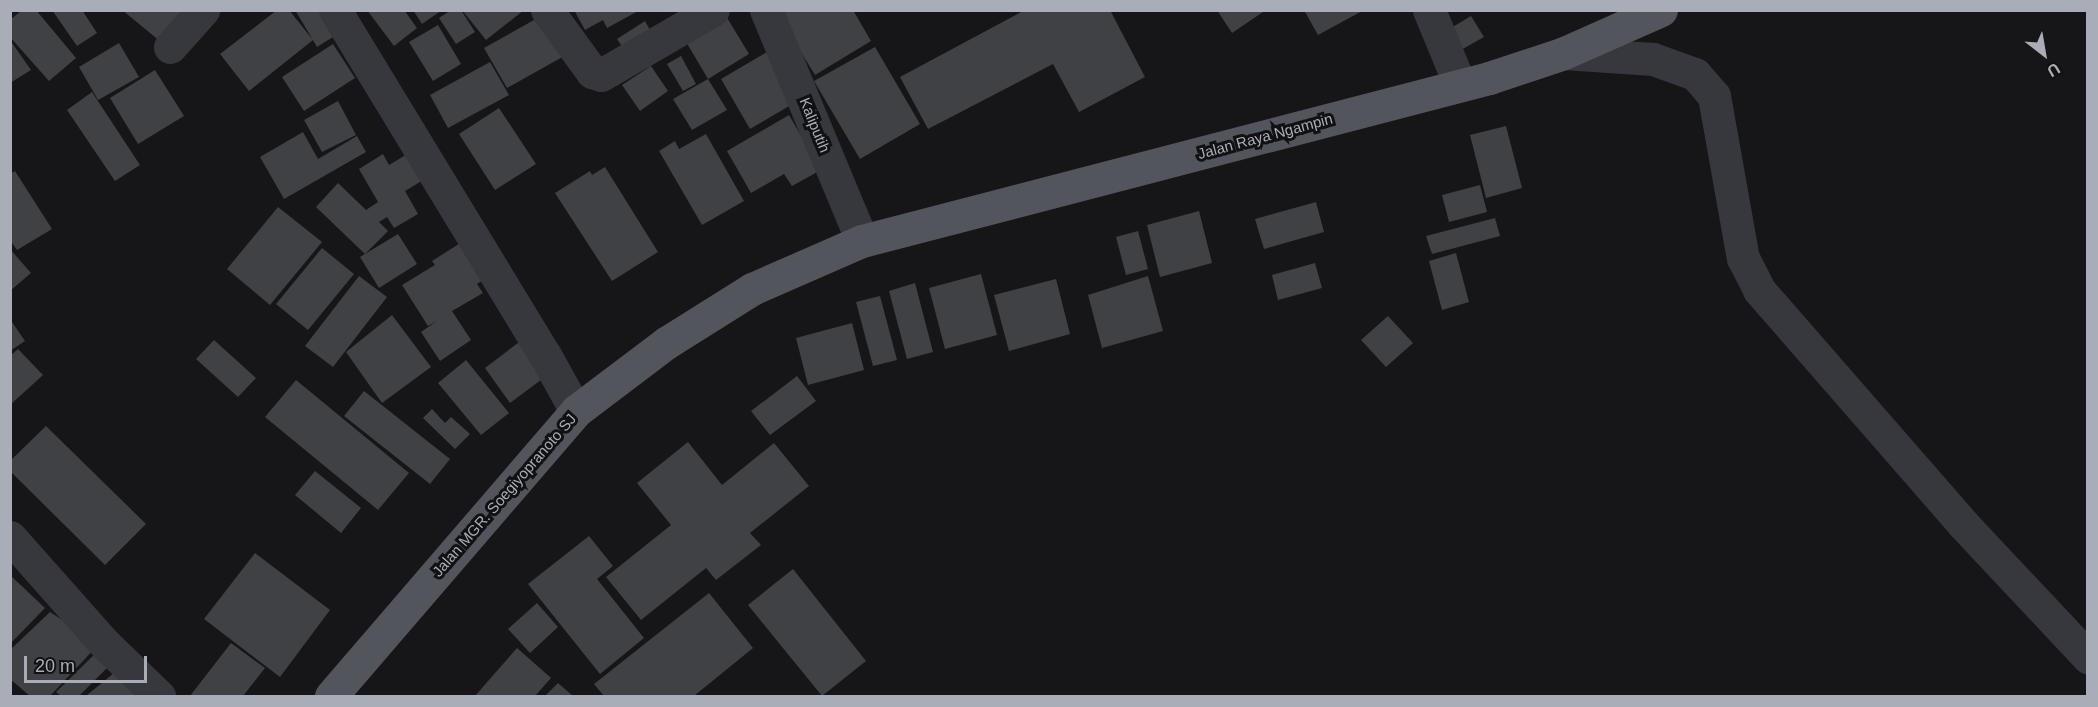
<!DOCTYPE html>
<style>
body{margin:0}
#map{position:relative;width:2098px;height:707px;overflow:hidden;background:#161618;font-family:Arial,sans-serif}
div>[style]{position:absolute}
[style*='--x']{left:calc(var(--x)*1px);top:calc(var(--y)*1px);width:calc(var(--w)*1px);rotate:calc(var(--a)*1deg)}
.building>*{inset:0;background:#404145}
.street>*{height:33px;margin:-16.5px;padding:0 16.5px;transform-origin:16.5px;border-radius:16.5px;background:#37383d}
.primary>*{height:33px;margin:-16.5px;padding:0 16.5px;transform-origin:16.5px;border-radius:16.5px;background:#53555c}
span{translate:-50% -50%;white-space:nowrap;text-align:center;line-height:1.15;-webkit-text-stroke:6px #111113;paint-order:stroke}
.street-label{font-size:15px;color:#a8adb8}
.frame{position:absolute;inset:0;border:12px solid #a8adb8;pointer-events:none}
.north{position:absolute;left:2014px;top:24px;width:60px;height:60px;-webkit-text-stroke:4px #111113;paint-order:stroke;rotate:149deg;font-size:16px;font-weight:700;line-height:24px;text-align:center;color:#a8adb8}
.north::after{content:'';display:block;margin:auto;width:21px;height:27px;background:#a8adb8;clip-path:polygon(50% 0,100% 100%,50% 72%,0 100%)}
.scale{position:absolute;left:24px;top:656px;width:123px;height:27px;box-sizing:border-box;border:3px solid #a8adb8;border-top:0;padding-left:8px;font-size:18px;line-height:21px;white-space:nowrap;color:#a8adb8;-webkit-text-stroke:4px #111113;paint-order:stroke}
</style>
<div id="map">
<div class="building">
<div style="clip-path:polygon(22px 10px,36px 10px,76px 58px,49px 81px,10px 37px,10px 20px)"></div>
<div style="clip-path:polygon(52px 10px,82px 10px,97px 33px,77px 46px)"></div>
<div style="clip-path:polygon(122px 10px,186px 10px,161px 42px)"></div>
<div style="clip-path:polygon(277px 10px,289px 10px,313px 40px,295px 10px,329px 10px,341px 32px,317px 47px,313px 40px,249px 91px,220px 54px)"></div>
<div style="clip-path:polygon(367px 10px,404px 10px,417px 28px,394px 46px)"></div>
<div style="clip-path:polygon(413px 10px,442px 10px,422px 24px)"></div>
<div style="clip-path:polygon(451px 10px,461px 10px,475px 32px,456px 44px,439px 18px)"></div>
<div style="clip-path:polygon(462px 10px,524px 10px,486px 40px)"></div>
<div style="clip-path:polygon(574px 10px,640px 10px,607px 28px,603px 20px,585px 30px)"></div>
<div style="clip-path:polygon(775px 10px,853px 10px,871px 41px,815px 75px)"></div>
<div style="clip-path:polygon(1025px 10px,1110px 10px,1145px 77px,1079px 112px,1053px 64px,928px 129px,900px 77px)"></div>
<div style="clip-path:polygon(1217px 10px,1266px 10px,1232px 33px)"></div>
<div style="clip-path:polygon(1304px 10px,1364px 10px,1318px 35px)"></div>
<div style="clip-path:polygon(543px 15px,566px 55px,507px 88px,484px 48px)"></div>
<div style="clip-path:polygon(726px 16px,749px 54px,708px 79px,685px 40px)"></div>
<div style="clip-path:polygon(1471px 16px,1484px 37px,1459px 51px,1446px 31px)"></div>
<div style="clip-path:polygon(645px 21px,654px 37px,627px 54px,617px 39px)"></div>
<div style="clip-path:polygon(438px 25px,461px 64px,433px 81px,409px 42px)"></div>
<div style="clip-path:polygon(10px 40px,31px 70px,10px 83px)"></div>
<div style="clip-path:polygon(119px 43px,139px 77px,98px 100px,79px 67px)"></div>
<div style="clip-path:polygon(333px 44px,355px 78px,304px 111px,282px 77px)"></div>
<div style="clip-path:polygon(875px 47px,920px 124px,860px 159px,814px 81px)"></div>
<div style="clip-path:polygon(767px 52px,796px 102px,750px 129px,721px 79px)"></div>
<div style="clip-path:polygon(681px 56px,696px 84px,683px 91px,667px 64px)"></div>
<div style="clip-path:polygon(490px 62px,509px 95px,448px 128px,430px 95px)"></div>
<div style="clip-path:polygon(651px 66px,668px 91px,640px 111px,622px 85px)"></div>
<div style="clip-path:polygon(155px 70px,184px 116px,138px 144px,110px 98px)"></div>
<div style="clip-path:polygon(708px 79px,727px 110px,692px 130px,673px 99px)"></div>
<div style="clip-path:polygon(92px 92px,140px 165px,115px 181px,67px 110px)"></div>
<div style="clip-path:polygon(338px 101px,356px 135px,322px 152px,304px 120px)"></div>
<div style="clip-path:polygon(499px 108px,536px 164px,495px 190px,459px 134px)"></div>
<div style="clip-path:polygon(789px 115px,821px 170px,792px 186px,784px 174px,751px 193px,727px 151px)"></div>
<div style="clip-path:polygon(1506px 126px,1522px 188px,1486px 198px,1470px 135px)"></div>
<div style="clip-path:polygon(303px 132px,318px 159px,357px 136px,366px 152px,284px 199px,260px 157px)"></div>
<div style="clip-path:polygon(706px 134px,744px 201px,702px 225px,659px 151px,675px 141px,679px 149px)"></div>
<div style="clip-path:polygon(409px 153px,425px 179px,405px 191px,418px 214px,394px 228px,387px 217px,379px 222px,388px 231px,365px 254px,316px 207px,338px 183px,366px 210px,378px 202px,359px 169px,383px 154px,389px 165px)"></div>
<div style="clip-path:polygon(605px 167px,658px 252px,612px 281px,555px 193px,590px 171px,592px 175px)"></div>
<div style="clip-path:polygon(15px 171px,52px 229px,17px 250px,10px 240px,10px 174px)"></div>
<div style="clip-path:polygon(1480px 185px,1487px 212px,1449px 222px,1442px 195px)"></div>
<div style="clip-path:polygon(1316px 202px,1324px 232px,1264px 249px,1255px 219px)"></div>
<div style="clip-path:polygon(278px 207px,322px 242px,270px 305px,227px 269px)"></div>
<div style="clip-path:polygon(1199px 211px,1212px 263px,1160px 277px,1147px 225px)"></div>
<div style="clip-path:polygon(1495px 218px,1500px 236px,1432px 254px,1426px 236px)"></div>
<div style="clip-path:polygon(1138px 231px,1148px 269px,1126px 275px,1116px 237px)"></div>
<div style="clip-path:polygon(398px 234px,417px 264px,379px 288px,360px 257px)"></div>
<div style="clip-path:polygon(462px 242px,485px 279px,477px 284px,483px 293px,452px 311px,471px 340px,440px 361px,421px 332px,437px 321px,428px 326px,402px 285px,435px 265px,432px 261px)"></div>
<div style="clip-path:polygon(322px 248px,354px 274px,308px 330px,276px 304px)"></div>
<div style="clip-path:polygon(10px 249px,31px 273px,10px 291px)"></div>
<div style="clip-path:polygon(1456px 253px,1469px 302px,1442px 310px,1429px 261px)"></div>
<div style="clip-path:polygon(1315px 263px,1322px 288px,1278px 300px,1272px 275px)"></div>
<div style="clip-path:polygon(981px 274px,997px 335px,945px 349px,929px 288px)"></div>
<div style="clip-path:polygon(359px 276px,387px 297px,333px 367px,305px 346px)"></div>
<div style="clip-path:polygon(1148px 276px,1163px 331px,1102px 348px,1088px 295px)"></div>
<div style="clip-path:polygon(1056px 279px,1070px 334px,1009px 351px,994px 295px)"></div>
<div style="clip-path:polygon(915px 283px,933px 352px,907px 359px,889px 291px)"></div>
<div style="clip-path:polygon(880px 296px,897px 360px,873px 366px,856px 302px)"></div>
<div style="clip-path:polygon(392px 315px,431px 367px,382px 403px,346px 352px)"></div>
<div style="clip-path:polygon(1388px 316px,1413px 343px,1386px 367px,1361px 340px)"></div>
<div style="clip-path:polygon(10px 319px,25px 341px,10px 351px)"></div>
<div style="clip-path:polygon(852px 323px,864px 370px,808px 385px,796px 338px)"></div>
<div style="clip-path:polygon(523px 339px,549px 374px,510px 403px,485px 368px)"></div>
<div style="clip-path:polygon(214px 340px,256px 378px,238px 397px,196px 359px)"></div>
<div style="clip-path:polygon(18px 349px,43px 375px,10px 405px,10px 356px)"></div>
<div style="clip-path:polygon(466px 360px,509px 413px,481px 435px,438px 383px)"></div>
<div style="clip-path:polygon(797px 376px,816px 401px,770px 435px,751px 411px)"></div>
<div style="clip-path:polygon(296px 380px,409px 473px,378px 510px,265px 417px)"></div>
<div style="clip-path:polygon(364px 391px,450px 459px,430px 484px,344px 416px)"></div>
<div style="clip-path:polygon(432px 409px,445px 423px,451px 417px,470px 434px,455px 449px,423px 418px)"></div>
<div style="clip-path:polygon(46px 426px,146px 524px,105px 565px,10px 471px,10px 461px)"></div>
<div style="clip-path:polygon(688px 442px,722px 485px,774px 443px,809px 486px,750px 533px,761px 545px,716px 580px,706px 568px,641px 620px,606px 577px,671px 525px,637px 483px)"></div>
<div style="clip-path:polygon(315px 471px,361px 508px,341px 533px,295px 495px)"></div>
<div style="clip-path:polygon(589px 536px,613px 566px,597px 579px,644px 638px,600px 674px,528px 584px)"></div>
<div style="clip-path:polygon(255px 553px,330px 610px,280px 677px,204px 619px)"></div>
<div style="clip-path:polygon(793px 569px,866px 661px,822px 696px,748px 605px)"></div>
<div style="clip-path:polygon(10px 575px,45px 608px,10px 644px)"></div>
<div style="clip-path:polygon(709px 593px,753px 648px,694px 696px,604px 696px,594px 684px)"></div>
<div style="clip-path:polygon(537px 603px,558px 627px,530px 653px,508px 629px)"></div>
<div style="clip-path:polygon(50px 612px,99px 644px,50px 696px,30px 696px,10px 679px,10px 650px)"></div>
<div style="clip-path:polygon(231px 643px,265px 668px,243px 696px,190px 696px)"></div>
<div style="clip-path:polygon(101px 648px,114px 661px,79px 696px,61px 696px,56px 692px)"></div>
<div style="clip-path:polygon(517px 648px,551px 678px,535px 696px,475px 696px)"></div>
<div style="clip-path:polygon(120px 668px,146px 696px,86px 696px)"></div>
<div style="clip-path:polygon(558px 683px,573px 696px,545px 696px)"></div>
</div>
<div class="street">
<div style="--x:335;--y:10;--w:404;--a:58.7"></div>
<div style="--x:545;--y:355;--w:64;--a:61"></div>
<div style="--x:547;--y:10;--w:77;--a:54"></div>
<div style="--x:592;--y:72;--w:9;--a:18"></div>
<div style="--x:601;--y:75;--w:129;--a:-30.1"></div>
<div style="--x:766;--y:10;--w:250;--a:67.4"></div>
<div style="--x:1429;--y:10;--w:81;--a:67.5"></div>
<div style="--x:170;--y:47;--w:50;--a:-48.3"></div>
<div style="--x:1564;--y:53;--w:89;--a:3.9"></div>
<div style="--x:1653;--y:59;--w:45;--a:19.7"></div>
<div style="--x:1695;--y:74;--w:29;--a:49"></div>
<div style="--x:1714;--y:96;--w:165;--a:79.9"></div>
<div style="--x:1743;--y:258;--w:36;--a:63"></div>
<div style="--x:1759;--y:290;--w:310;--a:48.9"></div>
<div style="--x:1963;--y:524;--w:183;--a:46.8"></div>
<div style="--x:10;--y:537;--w:144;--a:48.4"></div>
<div style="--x:106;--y:645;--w:74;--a:43.9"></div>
</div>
<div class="primary">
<div style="--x:331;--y:696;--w:376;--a:-49.3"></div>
<div style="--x:576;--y:411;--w:113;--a:-37.1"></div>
<div style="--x:666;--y:343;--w:102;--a:-32.1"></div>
<div style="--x:752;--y:289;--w:120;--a:-23.6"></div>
<div style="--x:862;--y:241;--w:648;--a:-14.57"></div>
<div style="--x:1489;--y:78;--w:79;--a:-18.4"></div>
<div style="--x:1564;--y:53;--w:106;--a:-23.9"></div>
</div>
<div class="street-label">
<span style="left:815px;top:125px;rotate:68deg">Kaliputih</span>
<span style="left:1265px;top:136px;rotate:-15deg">Jalan Raya Ngampin</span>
<span style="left:504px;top:495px;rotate:-49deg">Jalan MGR. Soegiyopranoto SJ</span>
</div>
<div class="frame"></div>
<div class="north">U</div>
<div class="scale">20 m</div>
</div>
